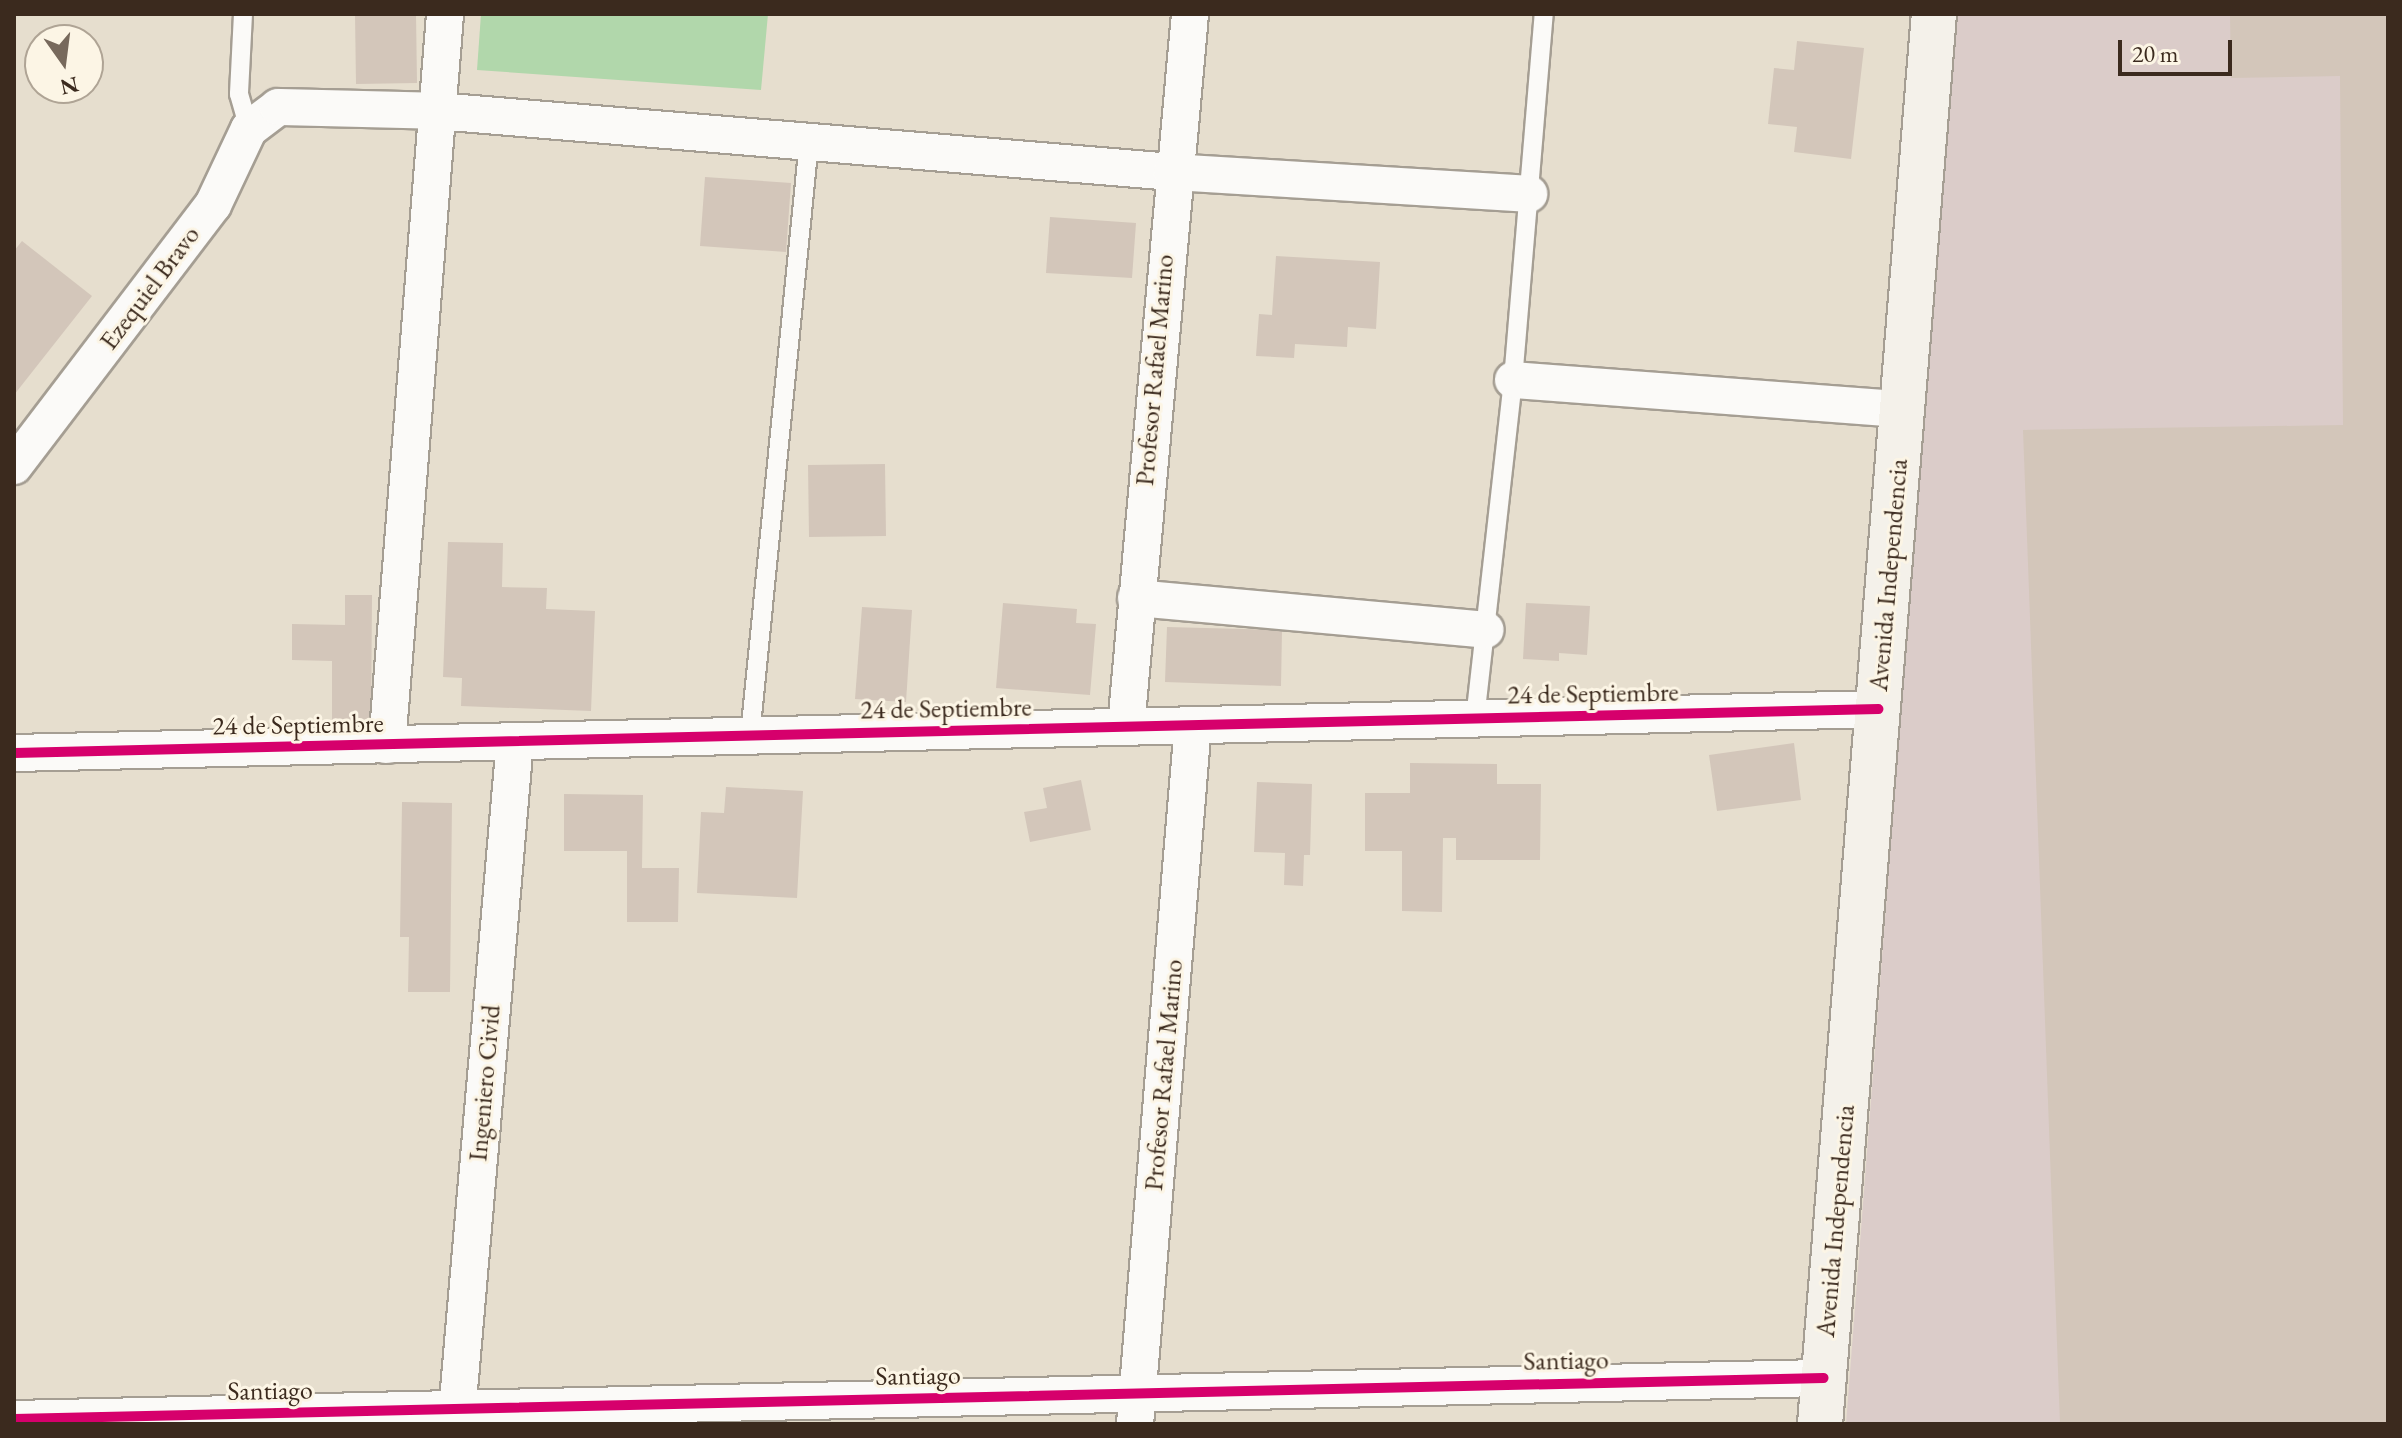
<!DOCTYPE html>
<style>
body{margin:0}
#map{position:relative;width:2402px;height:1438px;overflow:hidden;background:#e6dece;font-family:"EB Garamond",serif}
div>[style]{position:absolute}
[style*='--x']{left:calc(var(--x)*1px);top:calc(var(--y)*1px);width:calc(var(--w)*1px);rotate:calc(var(--a)*1deg)}
.industrial>*{inset:0;background:#dbccc9}
.green>*{inset:0;background:#b1d7ab}
.building>*{inset:0;background:#d3c6ba}
.roads{filter:drop-shadow(2px 0 #a59e93) drop-shadow(-2px 0 #a59e93) drop-shadow(0 2px #a59e93) drop-shadow(0 -2px #a59e93)}
.lane>*{height:18px;margin:-9px;padding:0 9px;transform-origin:9px;border-radius:9px;background:#fbfaf8}
.street>*{height:36px;margin:-18px;padding:0 18px;transform-origin:18px;border-radius:18px;background:#fbfaf8}
.secondary>*{height:44px;margin:-22px;padding:0 22px;transform-origin:22px;border-radius:22px;background:#f4f1ea}
.cycleway>*{height:10px;margin:-5px;padding:0 5px;transform-origin:5px;border-radius:5px;background:#d6006c}
span{translate:-50% -50%;white-space:nowrap;text-align:center;line-height:1.15;-webkit-text-stroke:6px #fcf5e5;paint-order:stroke}
.street-label{font-size:26px;color:#3b2a1e}
.frame{position:absolute;inset:0;border:16px solid #3b2a1e;pointer-events:none}
.north{position:absolute;left:24px;top:24px;width:80px;height:80px;box-sizing:border-box;background:#fcf5e5;border:2px solid #afa495;border-radius:50%;rotate:166deg;font-size:22px;font-weight:700;line-height:32px;text-align:center;color:#3b2a1e}
.north::after{content:'';display:block;margin:auto;width:28px;height:36px;background:#77695c;clip-path:polygon(50% 0,100% 100%,50% 72%,0 100%)}
.scale{position:absolute;left:2118px;top:40px;width:114px;height:36px;box-sizing:border-box;border:4px solid #3b2a1e;border-top:0;padding-left:10px;font-size:24px;line-height:28px;white-space:nowrap;color:#3b2a1e;-webkit-text-stroke:6px #fcf5e5;paint-order:stroke}
</style>
<div id="map">
<div class="industrial">
<div style="clip-path:polygon(1955px 14px,2388px 14px,2388px 1424px,1846px 1424px)"></div>
</div>
<div class="green">
<div style="clip-path:polygon(481px 14px,768px 14px,761px 90px,477px 70px)"></div>
</div>
<div class="building">
<div style="clip-path:polygon(355px 14px,416px 14px,417px 83px,356px 84px)"></div>
<div style="clip-path:polygon(2230px 14px,2388px 14px,2388px 1424px,2060px 1424px,2023px 430px,2343px 425px,2340px 76px,2231px 78px)"></div>
<div style="clip-path:polygon(1797px 41px,1864px 48px,1851px 159px,1794px 152px,1797px 127px,1768px 124px,1774px 68px,1794px 70px)"></div>
<div style="clip-path:polygon(705px 177px,791px 183px,786px 252px,700px 246px)"></div>
<div style="clip-path:polygon(1050px 217px,1136px 223px,1132px 278px,1046px 273px)"></div>
<div style="clip-path:polygon(22px 241px,92px 296px,14px 395px,14px 251px)"></div>
<div style="clip-path:polygon(1276px 256px,1380px 262px,1376px 329px,1348px 327px,1347px 347px,1295px 344px,1294px 358px,1256px 356px,1259px 314px,1272px 315px)"></div>
<div style="clip-path:polygon(885px 464px,886px 536px,809px 537px,808px 465px)"></div>
<div style="clip-path:polygon(448px 542px,503px 543px,502px 587px,547px 588px,546px 609px,595px 611px,591px 711px,461px 706px,462px 678px,443px 677px)"></div>
<div style="clip-path:polygon(345px 595px,372px 595px,371px 724px,332px 725px,332px 661px,292px 660px,292px 624px,345px 625px)"></div>
<div style="clip-path:polygon(1003px 603px,1077px 609px,1076px 623px,1096px 624px,1090px 695px,996px 688px)"></div>
<div style="clip-path:polygon(1526px 603px,1590px 606px,1587px 655px,1559px 653px,1559px 661px,1523px 659px)"></div>
<div style="clip-path:polygon(862px 607px,912px 610px,906px 702px,855px 699px)"></div>
<div style="clip-path:polygon(1167px 627px,1282px 630px,1281px 686px,1165px 682px)"></div>
<div style="clip-path:polygon(1794px 743px,1801px 800px,1717px 811px,1709px 755px)"></div>
<div style="clip-path:polygon(1410px 763px,1497px 764px,1497px 784px,1541px 784px,1540px 860px,1456px 860px,1456px 838px,1443px 838px,1442px 912px,1402px 911px,1402px 851px,1365px 851px,1365px 793px,1410px 793px)"></div>
<div style="clip-path:polygon(1081px 780px,1091px 830px,1030px 842px,1024px 812px,1047px 808px,1043px 788px)"></div>
<div style="clip-path:polygon(1257px 782px,1312px 784px,1310px 855px,1304px 855px,1303px 886px,1284px 885px,1285px 853px,1254px 852px)"></div>
<div style="clip-path:polygon(726px 787px,803px 791px,797px 898px,697px 893px,701px 812px,724px 813px)"></div>
<div style="clip-path:polygon(564px 794px,643px 795px,642px 868px,679px 868px,678px 922px,627px 922px,627px 851px,564px 851px)"></div>
<div style="clip-path:polygon(402px 802px,452px 803px,450px 992px,408px 992px,409px 937px,400px 937px)"></div>
</div>
<div class="roads">
<div class="lane">
<div style="--x:243;--y:14;--w:80;--a:92.9"></div>
<div style="--x:239;--y:94;--w:36;--a:74"></div>
<div style="--x:1475;--y:719;--w:341;--a:-83.6"></div>
<div style="--x:1513;--y:380;--w:367;--a:-85.2"></div>
<div style="--x:750;--y:736;--w:597;--a:-84.33"></div>
</div>
<div class="street">
<div style="--x:1513;--y:380;--w:390;--a:4.3"></div>
<div style="--x:14;--y:466;--w:328;--a:-52.7"></div>
<div style="--x:213;--y:205;--w:84;--a:-64.7"></div>
<div style="--x:249;--y:129;--w:36;--a:-37"></div>
<div style="--x:278;--y:107;--w:159;--a:1.4"></div>
<div style="--x:437;--y:111;--w:738;--a:4.74"></div>
<div style="--x:1172;--y:172;--w:358;--a:3.5"></div>
<div style="--x:1136;--y:598;--w:351;--a:5.2"></div>
<div style="--x:1126;--y:727;--w:716;--a:-84.87"></div>
<div style="--x:387;--y:745;--w:733;--a:-85.46"></div>
<div style="--x:14;--y:753;--w:1865;--a:-1.35"></div>
<div style="--x:14;--y:1419;--w:1810;--a:-1.3"></div>
<div style="--x:456;--y:1424;--w:685;--a:-85.06"></div>
<div style="--x:1135;--y:1424;--w:701;--a:-85.26"></div>
</div>
<div class="secondary">
<div style="--x:1820;--y:1424;--w:1415;--a:-85.38"></div>
</div>
</div>
<div class="cycleway">
<div style="--x:14;--y:753;--w:1865;--a:-1.35"></div>
<div style="--x:14;--y:1419;--w:1810;--a:-1.3"></div>
</div>
<div class="street-label">
<span style="left:150px;top:288px;rotate:-53deg">Ezequiel Bravo</span>
<span style="left:1155px;top:370px;rotate:-85deg">Profesor Rafael Marino</span>
<span style="left:1889px;top:575px;rotate:-85deg">Avenida Independencia</span>
<span style="left:1593px;top:694px;rotate:-1deg">24 de Septiembre</span>
<span style="left:946px;top:709px;rotate:-1deg">24 de Septiembre</span>
<span style="left:298px;top:725px;rotate:-1deg">24 de Septiembre</span>
<span style="left:1164px;top:1075px;rotate:-85deg">Profesor Rafael Marino</span>
<span style="left:485px;top:1083px;rotate:-85deg">Ingeniero Civid</span>
<span style="left:1836px;top:1221px;rotate:-85deg">Avenida Independencia</span>
<span style="left:1566px;top:1361px;rotate:-1deg">Santiago</span>
<span style="left:918px;top:1376px;rotate:-1deg">Santiago</span>
<span style="left:270px;top:1391px;rotate:-1deg">Santiago</span>
</div>
<div class="frame"></div>
<div class="north">N</div>
<div class="scale">20 m</div>
</div>
